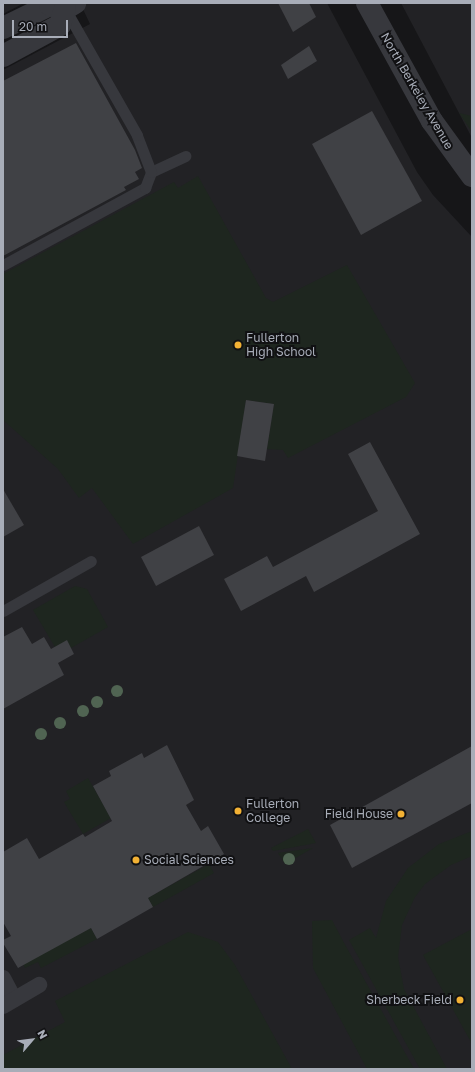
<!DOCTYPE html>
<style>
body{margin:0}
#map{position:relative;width:475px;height:1072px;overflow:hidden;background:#161618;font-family:"Golos Text",sans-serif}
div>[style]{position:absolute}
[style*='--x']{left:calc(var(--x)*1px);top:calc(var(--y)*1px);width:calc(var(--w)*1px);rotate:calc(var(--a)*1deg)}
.built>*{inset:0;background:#222225}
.green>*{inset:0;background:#1e261f}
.building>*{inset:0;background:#404145}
.service>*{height:11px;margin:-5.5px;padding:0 5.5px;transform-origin:5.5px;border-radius:5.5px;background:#37383d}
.pedestrian>*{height:16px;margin:-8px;padding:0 8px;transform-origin:8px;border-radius:8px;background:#37383d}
.tertiary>*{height:22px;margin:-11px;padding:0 11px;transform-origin:11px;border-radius:11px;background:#37383d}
.trees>*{width:12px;height:12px;margin:-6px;border-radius:50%;background:#506452}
.dots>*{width:11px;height:11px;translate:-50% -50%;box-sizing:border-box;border:2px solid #111113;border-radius:50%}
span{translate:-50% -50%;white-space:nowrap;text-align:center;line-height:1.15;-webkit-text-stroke:4px #111113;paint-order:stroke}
.street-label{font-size:12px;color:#a8adb8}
.poi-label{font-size:12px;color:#a8adb8}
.left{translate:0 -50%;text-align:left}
.right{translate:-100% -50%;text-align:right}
.frame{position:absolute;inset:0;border:4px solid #a8adb8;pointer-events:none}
.north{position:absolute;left:12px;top:1020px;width:40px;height:40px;-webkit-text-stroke:3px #111113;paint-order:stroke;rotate:62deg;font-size:11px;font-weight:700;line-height:16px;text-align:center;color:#a8adb8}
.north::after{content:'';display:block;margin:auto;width:14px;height:18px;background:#a8adb8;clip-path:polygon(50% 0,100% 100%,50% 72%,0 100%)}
.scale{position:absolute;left:12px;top:20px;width:56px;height:18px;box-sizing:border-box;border:2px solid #a8adb8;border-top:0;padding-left:5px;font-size:12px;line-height:14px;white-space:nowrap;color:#a8adb8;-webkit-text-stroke:3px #111113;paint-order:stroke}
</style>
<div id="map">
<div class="built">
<div style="clip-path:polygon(3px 3px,24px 3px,3px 14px)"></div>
<div style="clip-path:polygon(80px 3px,327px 3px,417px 172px,433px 195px,472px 237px,472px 1069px,3px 1069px,3px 70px,90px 24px)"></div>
<div style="clip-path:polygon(401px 3px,472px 3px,472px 138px,459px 113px)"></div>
</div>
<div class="green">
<div style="clip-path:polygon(459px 113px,472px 116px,472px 132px)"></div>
<div style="clip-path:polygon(198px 176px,266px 298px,273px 302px,347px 265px,415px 383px,406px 397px,288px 458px,283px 450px,267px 449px,274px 404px,246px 400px,233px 488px,133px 544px,92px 488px,79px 498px,58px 469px,3px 420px,3px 274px,174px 182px,178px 188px)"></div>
<div style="clip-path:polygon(75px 586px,87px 589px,108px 627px,71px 648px,55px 647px,33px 610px)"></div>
<div style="clip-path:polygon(88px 778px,111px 818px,83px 834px,64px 802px,70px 799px,66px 791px)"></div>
<div style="clip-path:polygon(308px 829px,316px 843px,273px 851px,271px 848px)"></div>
<div style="clip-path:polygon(472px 831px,472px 856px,451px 865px,425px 884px,415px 897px,402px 925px,398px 957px,404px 989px,447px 1069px,420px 1069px,349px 940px,370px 928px,376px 938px,386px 901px,408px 868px,439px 844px)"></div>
<div style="clip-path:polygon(313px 848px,285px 864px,278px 853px)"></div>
<div style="clip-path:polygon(209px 864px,214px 873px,153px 907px,148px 898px)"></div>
<div style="clip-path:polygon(332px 920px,343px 941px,414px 1069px,367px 1069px,313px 968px,312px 921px)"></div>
<div style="clip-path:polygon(91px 928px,97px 939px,41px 968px,38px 962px,25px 968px,23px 964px)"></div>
<div style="clip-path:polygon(472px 929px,472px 1044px,423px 955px)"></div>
<div style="clip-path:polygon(188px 932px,218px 942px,235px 965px,292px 1069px,3px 1069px,3px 1055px,65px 1022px,55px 1001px)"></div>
</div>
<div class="building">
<div style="clip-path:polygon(278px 3px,309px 3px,316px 17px,293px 32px)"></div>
<div style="clip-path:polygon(76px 43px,135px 150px,142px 168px,135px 172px,139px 179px,124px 187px,126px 190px,3px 256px,3px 81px)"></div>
<div style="clip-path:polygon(309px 46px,317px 61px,288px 79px,281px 65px)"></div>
<div style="clip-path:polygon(372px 111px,422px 201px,361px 235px,312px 144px)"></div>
<div style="clip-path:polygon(246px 400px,274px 404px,265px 461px,237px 456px)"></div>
<div style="clip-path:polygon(370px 442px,420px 534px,314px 592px,306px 576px,241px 611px,224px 579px,267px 556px,273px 567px,378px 511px,348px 454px)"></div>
<div style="clip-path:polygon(3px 489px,24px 525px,3px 537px)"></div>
<div style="clip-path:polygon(199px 526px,214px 555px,156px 586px,141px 557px)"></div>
<div style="clip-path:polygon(22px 627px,32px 644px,44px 637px,51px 649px,67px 640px,74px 654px,58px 663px,64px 675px,3px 709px,3px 637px)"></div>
<div style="clip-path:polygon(167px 745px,194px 800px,186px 805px,201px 831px,208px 826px,224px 854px,148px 898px,153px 907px,97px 939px,91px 928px,18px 968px,3px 943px,3px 940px,11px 936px,3px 922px,3px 852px,27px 838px,39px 859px,83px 834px,85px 837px,112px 821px,93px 786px,111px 776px,109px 771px,142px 753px,144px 758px)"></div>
<div style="clip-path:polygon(472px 746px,472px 803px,352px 868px,330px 825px)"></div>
</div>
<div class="service">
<div style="--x:151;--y:172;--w:38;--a:-25"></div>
<div style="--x:3;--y:265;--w:162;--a:-28.5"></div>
<div style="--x:145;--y:188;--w:17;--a:-69"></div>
<div style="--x:151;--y:172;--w:40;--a:-111"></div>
<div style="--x:137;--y:135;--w:145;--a:-119.7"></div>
<div style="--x:3;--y:611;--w:101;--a:-29.6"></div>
</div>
<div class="pedestrian">
<div style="--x:3;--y:978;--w:24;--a:62"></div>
<div style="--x:3;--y:1006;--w:42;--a:-30.3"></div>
</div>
<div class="tertiary">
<div style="--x:367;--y:3;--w:135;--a:61.2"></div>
<div style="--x:432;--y:121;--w:68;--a:54"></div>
<div style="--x:3;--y:28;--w:52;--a:-26.1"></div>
<div style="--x:50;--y:5;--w:16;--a:15"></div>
<div style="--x:65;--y:9;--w:12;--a:-31"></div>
<div style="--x:3;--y:56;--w:65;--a:-28.5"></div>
<div style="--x:60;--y:25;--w:17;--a:-73"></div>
</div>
<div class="trees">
<div style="left:117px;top:691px"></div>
<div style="left:97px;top:702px"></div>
<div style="left:83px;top:711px"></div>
<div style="left:60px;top:723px"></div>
<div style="left:41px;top:734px"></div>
<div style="left:289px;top:859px"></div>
</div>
<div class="dots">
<div style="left:238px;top:345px;background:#f2b134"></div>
<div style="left:238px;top:811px;background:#f2b134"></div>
<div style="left:401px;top:814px;background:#f2b134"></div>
<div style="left:136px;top:860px;background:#f2b134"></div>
<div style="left:460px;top:1000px;background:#f2b134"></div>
</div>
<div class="street-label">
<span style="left:417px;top:91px;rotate:60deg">North Berkeley Avenue</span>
</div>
<div class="poi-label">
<span class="left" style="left:246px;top:345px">Fullerton<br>High School</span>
<span class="left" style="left:246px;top:811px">Fullerton<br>College</span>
<span class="right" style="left:393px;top:814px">Field House</span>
<span class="left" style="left:144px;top:860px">Social Sciences</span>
<span class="right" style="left:452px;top:1000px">Sherbeck Field</span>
</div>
<div class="frame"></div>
<div class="north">N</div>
<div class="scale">20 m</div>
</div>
